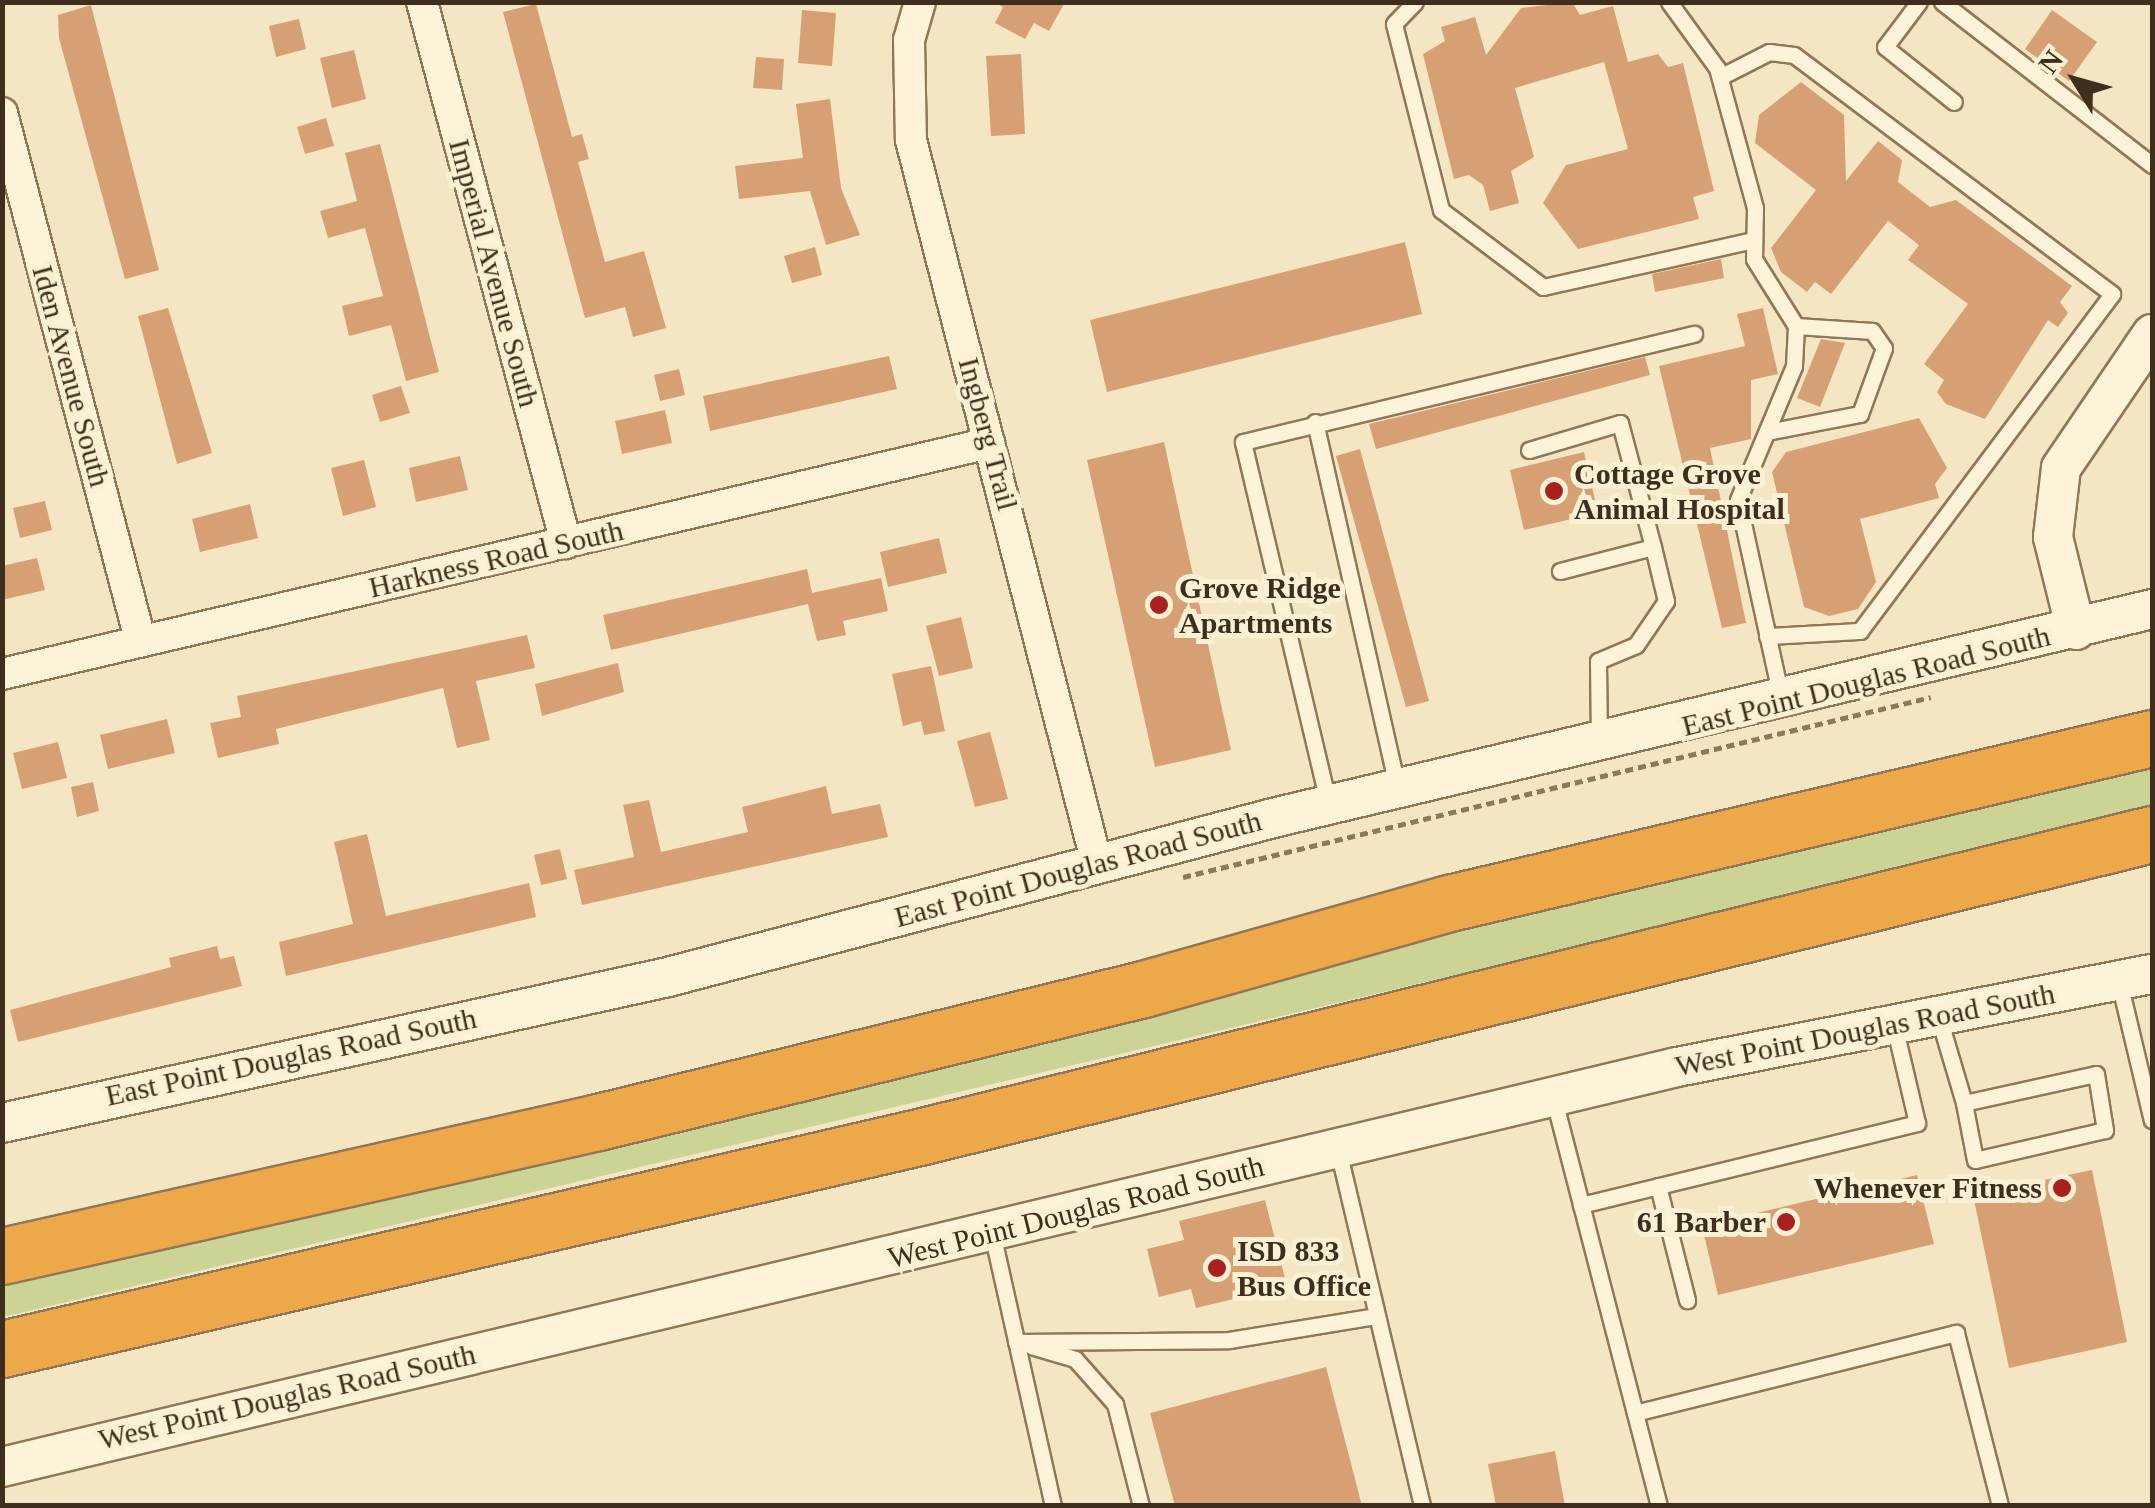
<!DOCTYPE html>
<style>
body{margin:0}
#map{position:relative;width:2155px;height:1508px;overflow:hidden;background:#f4e6c3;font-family:Georgia,serif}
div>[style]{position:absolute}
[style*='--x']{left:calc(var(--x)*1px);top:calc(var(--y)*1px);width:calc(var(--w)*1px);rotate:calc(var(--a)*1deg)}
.green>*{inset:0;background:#cbd495}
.building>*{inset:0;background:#d7a074}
.path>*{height:5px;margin-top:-2.5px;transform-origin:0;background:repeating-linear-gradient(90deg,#917757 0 8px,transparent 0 13px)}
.roads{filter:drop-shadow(2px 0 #917757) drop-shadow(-2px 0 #917757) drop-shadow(0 2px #917757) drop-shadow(0 -2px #917757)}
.service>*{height:15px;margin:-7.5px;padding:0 7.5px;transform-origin:7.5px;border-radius:7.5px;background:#fdf3d8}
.minor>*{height:30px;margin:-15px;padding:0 15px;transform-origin:15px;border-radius:15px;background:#fdf3d8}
.tertiary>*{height:38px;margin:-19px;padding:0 19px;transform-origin:19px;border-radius:19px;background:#fdf3d8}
.motorway>*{height:55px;margin:-27.5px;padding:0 27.5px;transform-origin:27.5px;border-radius:27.5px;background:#eda949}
.dots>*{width:28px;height:28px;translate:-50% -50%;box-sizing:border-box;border:5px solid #faf0d4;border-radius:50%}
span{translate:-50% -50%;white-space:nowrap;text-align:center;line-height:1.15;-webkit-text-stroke:10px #faf0d4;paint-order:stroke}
.street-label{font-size:30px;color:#3f2e1d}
.poi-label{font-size:30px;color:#3f2e1d;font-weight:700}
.left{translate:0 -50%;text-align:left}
.right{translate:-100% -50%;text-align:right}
.frame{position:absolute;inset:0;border:5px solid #3f2e1d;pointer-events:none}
.north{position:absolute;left:2025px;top:30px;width:100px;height:100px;-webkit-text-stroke:8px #faf0d4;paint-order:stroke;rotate:307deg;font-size:28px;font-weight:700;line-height:40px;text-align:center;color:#3f2e1d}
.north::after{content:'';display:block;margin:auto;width:35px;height:45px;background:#3f2e1d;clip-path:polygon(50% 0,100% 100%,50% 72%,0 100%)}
</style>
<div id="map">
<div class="green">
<div style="clip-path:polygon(2152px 761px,2152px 811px,3px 1317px,2px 1271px)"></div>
</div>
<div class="building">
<div style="clip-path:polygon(994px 2px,1065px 2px,1049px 31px,1034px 23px,1025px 39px,995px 23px,1003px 7px)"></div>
<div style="clip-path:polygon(1572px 2px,1580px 15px,1613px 6px,1628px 62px,1658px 54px,1668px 67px,1683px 63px,1714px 191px,1693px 197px,1699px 219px,1578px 249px,1543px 203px,1566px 165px,1628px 149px,1604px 62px,1515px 88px,1534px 157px,1511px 171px,1519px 203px,1490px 211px,1483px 185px,1469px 175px,1454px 179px,1423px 54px,1445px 41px,1441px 27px,1475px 17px,1486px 55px,1521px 8px)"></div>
<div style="clip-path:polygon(536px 4px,572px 137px,582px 134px,589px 159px,578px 162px,605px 262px,644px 251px,666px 328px,633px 337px,625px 307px,585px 318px,503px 12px)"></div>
<div style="clip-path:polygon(91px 5px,159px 270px,125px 279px,59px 38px,58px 15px)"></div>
<div style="clip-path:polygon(802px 10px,836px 13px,832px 66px,798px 63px)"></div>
<div style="clip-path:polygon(2052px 10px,2097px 42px,2069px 81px,2025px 49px)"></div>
<div style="clip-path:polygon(299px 19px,306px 49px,276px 57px,269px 26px)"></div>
<div style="clip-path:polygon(354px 50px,366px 99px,332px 108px,320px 58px)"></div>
<div style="clip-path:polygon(1021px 54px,1025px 134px,991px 136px,986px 56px)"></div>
<div style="clip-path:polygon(756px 57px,784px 59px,782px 90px,753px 88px)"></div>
<div style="clip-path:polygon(1801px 82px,1844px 115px,1846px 181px,1878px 141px,1902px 160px,1898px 182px,1930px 207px,1956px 200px,2072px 286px,2060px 302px,2068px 313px,2058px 327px,2048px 320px,1985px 419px,1946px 404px,1937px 392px,1944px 380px,1924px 364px,1968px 304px,1908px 260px,1919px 245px,1888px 221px,1831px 294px,1815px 282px,1807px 292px,1781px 272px,1771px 248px,1816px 190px,1755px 143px,1759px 115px)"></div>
<div style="clip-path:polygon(830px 99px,841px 188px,860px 235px,826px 245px,810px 191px,739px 199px,735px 166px,803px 158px,796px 104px)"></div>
<div style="clip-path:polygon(326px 118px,334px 146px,305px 154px,297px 127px)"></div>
<div style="clip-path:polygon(380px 144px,439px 372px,406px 381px,391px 325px,349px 336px,342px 306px,383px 296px,365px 228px,328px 238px,320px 211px,357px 201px,345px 153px)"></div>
<div style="clip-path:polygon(1405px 242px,1422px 314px,1107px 392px,1090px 320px)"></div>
<div style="clip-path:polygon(815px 247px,822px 275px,792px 283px,784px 256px)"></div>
<div style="clip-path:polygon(1721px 259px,1724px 278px,1655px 292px,1652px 274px)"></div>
<div style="clip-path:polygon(168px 308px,212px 453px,177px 464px,138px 316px)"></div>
<div style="clip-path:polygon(1763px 308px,1778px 374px,1751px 380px,1751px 439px,1710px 448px,1746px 623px,1722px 628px,1659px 366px,1745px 346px,1737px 314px)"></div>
<div style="clip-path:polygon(1821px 339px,1845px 343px,1820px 407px,1797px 398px)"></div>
<div style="clip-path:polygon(889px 356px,897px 389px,710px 431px,703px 396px)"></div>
<div style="clip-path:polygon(1645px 357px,1650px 375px,1376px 449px,1369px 424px)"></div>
<div style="clip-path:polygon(679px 369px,685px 395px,660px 401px,654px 375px)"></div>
<div style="clip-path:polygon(401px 386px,410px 413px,380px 422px,372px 395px)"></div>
<div style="clip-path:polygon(665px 410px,672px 443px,622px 454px,615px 421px)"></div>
<div style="clip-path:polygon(1919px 418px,1947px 468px,1935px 484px,1939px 498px,1860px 519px,1876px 582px,1858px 609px,1829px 616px,1804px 607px,1772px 472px,1786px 452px)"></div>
<div style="clip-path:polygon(1164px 442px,1231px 750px,1155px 767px,1087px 460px)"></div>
<div style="clip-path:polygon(1360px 449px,1429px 701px,1406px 707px,1336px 456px)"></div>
<div style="clip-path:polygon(1584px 452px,1598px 513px,1524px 530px,1510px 470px)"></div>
<div style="clip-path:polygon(460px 456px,468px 490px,416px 502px,409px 468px)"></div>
<div style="clip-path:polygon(364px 460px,376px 507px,343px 516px,331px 468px)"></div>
<div style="clip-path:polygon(45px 501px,52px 530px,20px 538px,13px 508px)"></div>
<div style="clip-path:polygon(250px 504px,258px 538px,200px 552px,192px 519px)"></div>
<div style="clip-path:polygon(939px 538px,947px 573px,888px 587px,880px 552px)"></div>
<div style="clip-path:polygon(37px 558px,45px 590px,2px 600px,2px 566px)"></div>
<div style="clip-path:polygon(807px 569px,812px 593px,881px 578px,888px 611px,843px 621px,846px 635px,817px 641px,808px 604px,611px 650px,603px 615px)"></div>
<div style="clip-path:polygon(961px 617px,973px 668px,939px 676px,926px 626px)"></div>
<div style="clip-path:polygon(527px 635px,535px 668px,476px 681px,490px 740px,457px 748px,443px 688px,276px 729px,279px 744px,218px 758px,210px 723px,241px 717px,237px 696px)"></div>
<div style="clip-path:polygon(618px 663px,624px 692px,542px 716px,535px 684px)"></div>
<div style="clip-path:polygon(931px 666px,945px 731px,924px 735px,921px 721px,903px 726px,892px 674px)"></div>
<div style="clip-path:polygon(167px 719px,175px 753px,108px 769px,100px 735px)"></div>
<div style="clip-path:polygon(990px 732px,1008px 799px,975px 807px,957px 741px)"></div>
<div style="clip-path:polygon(58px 742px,67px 778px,22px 789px,13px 753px)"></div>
<div style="clip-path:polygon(93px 782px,99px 811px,77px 817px,71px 787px)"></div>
<div style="clip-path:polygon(826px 786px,832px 814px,880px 804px,888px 837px,582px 905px,574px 870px,634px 857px,623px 805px,649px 800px,661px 852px,748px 832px,742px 807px)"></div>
<div style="clip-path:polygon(367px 834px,386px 916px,529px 883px,536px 917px,286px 976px,279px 942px,353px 924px,334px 842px)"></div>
<div style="clip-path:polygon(560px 849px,567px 879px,541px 885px,534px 855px)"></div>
<div style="clip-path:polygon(217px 946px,220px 959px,234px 956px,242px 986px,18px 1042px,10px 1010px,171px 967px,169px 958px)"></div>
<div style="clip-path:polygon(2092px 1170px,2127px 1342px,2009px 1368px,1973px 1195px)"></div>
<div style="clip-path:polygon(1917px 1175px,1934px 1244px,1718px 1295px,1702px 1226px)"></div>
<div style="clip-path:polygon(1265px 1200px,1287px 1286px,1196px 1308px,1191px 1289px,1159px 1297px,1147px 1249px,1184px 1240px,1179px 1221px)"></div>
<div style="clip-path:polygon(1326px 1367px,1362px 1506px,1175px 1506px,1150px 1413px)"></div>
<div style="clip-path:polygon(1555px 1451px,1565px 1506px,1496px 1506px,1488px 1464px)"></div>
</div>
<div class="path">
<div style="--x:1183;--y:877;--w:769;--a:-13.53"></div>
</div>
<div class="roads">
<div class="service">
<div style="--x:1415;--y:2;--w:30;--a:134"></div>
<div style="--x:1394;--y:24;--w:192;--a:75.8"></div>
<div style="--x:1441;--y:210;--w:128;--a:37"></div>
<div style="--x:1543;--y:287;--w:216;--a:-12.6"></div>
<div style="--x:1669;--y:2;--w:82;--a:54"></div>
<div style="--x:1717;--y:68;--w:145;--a:74.8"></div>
<div style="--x:1755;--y:208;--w:51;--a:91.1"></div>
<div style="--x:1754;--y:259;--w:79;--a:57.9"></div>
<div style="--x:1796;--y:326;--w:40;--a:92.9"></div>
<div style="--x:1794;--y:366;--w:145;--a:112.7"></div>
<div style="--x:1738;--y:500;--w:203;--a:77.7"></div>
<div style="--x:1919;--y:2;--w:56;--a:127.1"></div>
<div style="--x:1885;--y:47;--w:88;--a:38.6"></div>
<div style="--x:1942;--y:2;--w:266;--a:37.8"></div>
<div style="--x:1720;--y:77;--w:55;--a:-27"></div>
<div style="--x:1769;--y:52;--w:25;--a:7"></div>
<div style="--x:1794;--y:55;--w:398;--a:36.9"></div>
<div style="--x:2112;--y:294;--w:421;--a:126.8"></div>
<div style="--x:1860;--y:631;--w:93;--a:176.9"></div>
<div style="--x:1315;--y:422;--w:374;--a:77.3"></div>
<div style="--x:1767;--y:432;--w:95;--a:-11"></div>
<div style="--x:1860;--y:414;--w:70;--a:-70"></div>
<div style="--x:1884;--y:348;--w:21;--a:-125"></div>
<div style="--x:1872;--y:331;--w:76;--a:-176.2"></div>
<div style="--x:1529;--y:450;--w:95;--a:-16.5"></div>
<div style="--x:1620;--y:423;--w:128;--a:75.1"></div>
<div style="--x:1653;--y:547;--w:56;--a:76.5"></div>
<div style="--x:1666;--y:601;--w:53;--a:124.3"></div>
<div style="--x:1636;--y:645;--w:41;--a:157.2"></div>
<div style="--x:1598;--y:661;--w:81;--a:89.3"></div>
<div style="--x:1560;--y:571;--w:96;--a:-14.5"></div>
<div style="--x:1329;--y:806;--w:374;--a:-103.3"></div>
<div style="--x:1243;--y:442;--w:464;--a:-13.5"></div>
<div style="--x:2119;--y:982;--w:142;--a:76.6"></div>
<div style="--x:1938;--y:1015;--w:92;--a:73.5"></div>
<div style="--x:1964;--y:1103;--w:135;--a:-12.4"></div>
<div style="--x:2096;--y:1074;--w:57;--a:80.9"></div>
<div style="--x:2105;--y:1130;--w:133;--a:167"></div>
<div style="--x:1975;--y:1160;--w:58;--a:-100.9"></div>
<div style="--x:1553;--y:1096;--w:423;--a:75.5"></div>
<div style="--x:1338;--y:1150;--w:366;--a:76.7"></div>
<div style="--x:1658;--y:1186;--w:118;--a:75.7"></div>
<div style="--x:1581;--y:1205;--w:346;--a:-13.7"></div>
<div style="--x:1917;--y:1123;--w:101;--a:-103.2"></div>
<div style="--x:992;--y:1233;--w:280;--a:77.4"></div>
<div style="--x:1016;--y:1342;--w:213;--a:-0.5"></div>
<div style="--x:1229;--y:1340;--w:148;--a:-9.3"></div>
<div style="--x:1031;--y:1346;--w:46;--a:16.5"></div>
<div style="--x:1075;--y:1359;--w:60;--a:48.4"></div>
<div style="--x:1115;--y:1404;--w:105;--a:75.7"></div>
<div style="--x:1635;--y:1413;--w:331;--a:-14"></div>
<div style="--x:1956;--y:1333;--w:179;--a:75.7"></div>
</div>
<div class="minor">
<div style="--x:422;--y:2;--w:560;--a:75.09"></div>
<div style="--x:920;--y:2;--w:40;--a:106"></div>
<div style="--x:909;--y:40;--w:100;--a:88.9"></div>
<div style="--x:911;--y:140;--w:748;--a:75.59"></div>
<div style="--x:2;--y:113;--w:544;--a:75.3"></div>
<div style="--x:2;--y:674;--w:1014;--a:-13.17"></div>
</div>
<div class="tertiary">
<div style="--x:2076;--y:630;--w:96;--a:-103.9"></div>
<div style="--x:2053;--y:537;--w:69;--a:-83.4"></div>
<div style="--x:2061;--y:468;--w:162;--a:-55.8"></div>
<div style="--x:2;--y:1123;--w:682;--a:-12.36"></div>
<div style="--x:668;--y:977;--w:626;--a:-14.72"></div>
<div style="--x:1273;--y:818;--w:904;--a:-13.37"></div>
<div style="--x:2;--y:1467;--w:1722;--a:-13.43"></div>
<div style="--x:1677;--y:1067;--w:484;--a:-11.1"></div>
</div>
<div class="motorway">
<div style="--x:2;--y:1256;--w:611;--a:-12.67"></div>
<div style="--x:598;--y:1122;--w:561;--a:-13.71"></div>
<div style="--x:1143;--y:989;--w:318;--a:-15.7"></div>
<div style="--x:1449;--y:903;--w:722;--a:-13.21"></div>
<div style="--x:2;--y:1349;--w:945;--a:-13.02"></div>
<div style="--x:923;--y:1136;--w:1266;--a:-13.81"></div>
</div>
</div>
<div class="dots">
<div style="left:1554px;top:491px;background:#a9211e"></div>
<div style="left:1159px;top:605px;background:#a9211e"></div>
<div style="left:2062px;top:1188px;background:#a9211e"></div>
<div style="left:1786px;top:1222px;background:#a9211e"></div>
<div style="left:1217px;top:1268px;background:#a9211e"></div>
</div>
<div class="street-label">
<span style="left:494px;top:273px;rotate:75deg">Imperial Avenue South</span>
<span style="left:71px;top:376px;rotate:75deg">Iden Avenue South</span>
<span style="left:988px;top:434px;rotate:75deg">Ingberg Trail</span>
<span style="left:496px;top:559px;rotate:-13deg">Harkness Road South</span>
<span style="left:1866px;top:681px;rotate:-14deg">East Point Douglas Road South</span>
<span style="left:1078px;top:869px;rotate:-15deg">East Point Douglas Road South</span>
<span style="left:1865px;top:1030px;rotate:-11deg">West Point Douglas Road South</span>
<span style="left:291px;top:1057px;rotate:-12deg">East Point Douglas Road South</span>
<span style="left:1076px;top:1212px;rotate:-14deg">West Point Douglas Road South</span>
<span style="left:287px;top:1397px;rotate:-13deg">West Point Douglas Road South</span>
</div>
<div class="poi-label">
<span class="left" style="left:1574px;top:491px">Cottage Grove<br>Animal Hospital</span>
<span class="left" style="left:1179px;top:605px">Grove Ridge<br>Apartments</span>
<span class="right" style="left:2042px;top:1188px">Whenever Fitness</span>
<span class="right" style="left:1766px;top:1222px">61 Barber</span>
<span class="left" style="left:1237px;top:1268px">ISD 833<br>Bus Office</span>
</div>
<div class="frame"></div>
<div class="north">N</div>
</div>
